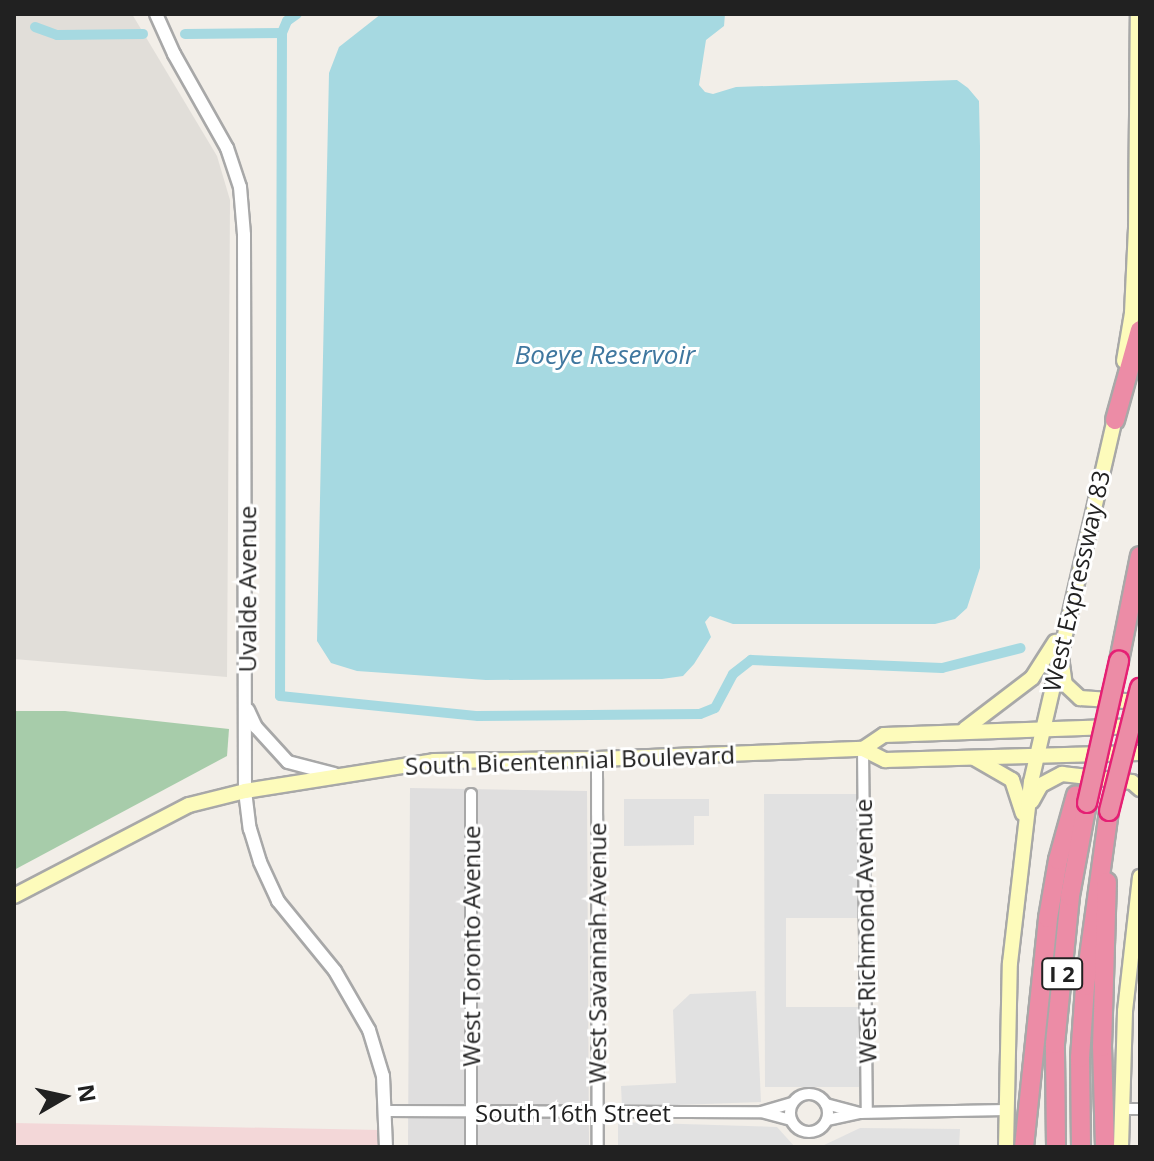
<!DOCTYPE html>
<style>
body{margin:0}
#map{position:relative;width:1154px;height:1161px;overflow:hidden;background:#f2eee8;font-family:"Open Sans",sans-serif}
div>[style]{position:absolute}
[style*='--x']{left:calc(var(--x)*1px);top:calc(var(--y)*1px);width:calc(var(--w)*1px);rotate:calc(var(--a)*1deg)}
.residential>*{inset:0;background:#dfdede}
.commercial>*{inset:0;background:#f3d7d8}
.airport>*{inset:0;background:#e1ded9}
.cemetery>*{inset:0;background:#a7ccaa}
.parking>*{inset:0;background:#e1e1e1}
.water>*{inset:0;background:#a6d9e1}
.canal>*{height:10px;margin:-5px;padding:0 5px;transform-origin:5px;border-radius:5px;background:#a6d9e1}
.roads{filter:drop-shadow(2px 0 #a8a8a8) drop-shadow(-2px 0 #a8a8a8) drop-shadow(0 2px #a8a8a8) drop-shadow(0 -2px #a8a8a8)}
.minor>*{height:10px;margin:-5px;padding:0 5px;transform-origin:5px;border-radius:5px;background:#fff}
.minor>.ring{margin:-5px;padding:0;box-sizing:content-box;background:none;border:10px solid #fff;border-radius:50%}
.tertiary>*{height:12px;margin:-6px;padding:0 6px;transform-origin:6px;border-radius:6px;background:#fff}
.secondary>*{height:14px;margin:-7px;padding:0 7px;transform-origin:7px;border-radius:7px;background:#fdfbbb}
.motorway>*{height:18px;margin:-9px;padding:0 9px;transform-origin:9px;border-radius:9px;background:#ec8ca6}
.bridges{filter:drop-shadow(2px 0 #e52074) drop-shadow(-2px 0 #e52074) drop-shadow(0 2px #e52074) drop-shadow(0 -2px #e52074)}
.motorway-bridge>*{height:18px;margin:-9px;padding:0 9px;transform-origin:9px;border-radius:9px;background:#ec8ca6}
span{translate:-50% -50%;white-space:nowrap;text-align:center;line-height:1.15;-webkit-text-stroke:6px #fff;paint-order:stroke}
.shield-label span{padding:2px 6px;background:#fff;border:2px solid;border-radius:6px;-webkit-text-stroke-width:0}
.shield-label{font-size:22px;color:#212121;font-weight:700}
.street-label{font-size:24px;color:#212121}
.water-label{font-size:26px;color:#3f779f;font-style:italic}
.frame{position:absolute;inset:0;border:16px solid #212121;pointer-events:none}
.north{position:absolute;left:24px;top:1057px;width:80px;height:80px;-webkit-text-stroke:6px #fff;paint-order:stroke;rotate:81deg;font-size:22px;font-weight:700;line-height:32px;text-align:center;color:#212121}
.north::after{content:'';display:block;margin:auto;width:28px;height:36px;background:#212121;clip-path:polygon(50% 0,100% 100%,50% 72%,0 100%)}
</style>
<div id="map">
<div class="residential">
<div style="clip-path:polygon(410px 788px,587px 791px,589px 1147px,408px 1147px)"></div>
</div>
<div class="commercial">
<div style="clip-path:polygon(14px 1123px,380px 1130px,380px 1147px,14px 1147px)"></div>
</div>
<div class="airport">
<div style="clip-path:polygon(14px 14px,132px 14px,217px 156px,230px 200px,227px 677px,14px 659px)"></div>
</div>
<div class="cemetery">
<div style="clip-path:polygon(14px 711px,65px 711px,229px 729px,227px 756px,14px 870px)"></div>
</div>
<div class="parking">
<div style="clip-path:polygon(764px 794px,858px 794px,858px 918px,786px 918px,786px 1007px,859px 1007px,859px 1087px,765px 1087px)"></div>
<div style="clip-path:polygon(624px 799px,709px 799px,709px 816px,694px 816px,694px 845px,624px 846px)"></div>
<div style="clip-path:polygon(756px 991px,761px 1102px,622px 1107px,621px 1086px,676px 1083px,673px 1010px,690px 994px)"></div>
<div style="clip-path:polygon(618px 1122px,777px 1127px,795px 1147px,618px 1147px)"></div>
<div style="clip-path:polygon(860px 1128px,960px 1129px,959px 1147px,820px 1147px)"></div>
</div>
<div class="water">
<div style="clip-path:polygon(381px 14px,725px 14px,724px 26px,706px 40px,699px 85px,705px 92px,713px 94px,736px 87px,957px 80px,968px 88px,979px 101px,980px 146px,980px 568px,967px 608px,955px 619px,935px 624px,733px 624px,710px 616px,705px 622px,711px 637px,694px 664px,683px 676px,662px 679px,486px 680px,357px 671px,331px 663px,317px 641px,329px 73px,339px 47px)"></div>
</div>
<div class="canal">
<div style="--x:297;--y:14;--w:12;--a:145"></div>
<div style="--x:287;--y:21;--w:13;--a:113"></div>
<div style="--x:282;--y:33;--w:663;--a:90.17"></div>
<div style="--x:280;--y:696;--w:199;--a:5.8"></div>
<div style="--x:478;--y:716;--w:222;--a:-0.5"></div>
<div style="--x:700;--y:714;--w:16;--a:-22"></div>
<div style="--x:715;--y:708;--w:38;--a:-62"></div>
<div style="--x:733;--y:674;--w:23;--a:-38"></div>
<div style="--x:751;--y:660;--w:191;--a:2.4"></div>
<div style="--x:942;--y:668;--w:81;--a:-14.2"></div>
<div style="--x:35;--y:27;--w:23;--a:20"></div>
<div style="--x:57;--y:35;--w:86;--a:-0.7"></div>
<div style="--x:185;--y:34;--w:97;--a:-0.6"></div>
</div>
<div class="roads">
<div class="minor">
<div style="--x:863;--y:749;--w:363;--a:89.4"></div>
<div style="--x:597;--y:759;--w:388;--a:89.9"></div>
<div style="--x:471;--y:794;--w:353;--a:90"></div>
<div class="ring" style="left:790px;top:1094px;width:28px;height:28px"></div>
<div style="--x:826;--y:1104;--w:35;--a:15"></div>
<div style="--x:1121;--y:1109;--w:19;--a:0"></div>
<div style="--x:386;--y:1111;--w:375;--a:0.2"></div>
<div style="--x:761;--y:1112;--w:31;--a:15"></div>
<div style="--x:761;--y:1112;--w:32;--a:-16"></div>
<div style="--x:827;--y:1120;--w:34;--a:-12"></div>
<div style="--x:860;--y:1113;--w:146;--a:-1.2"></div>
</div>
<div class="tertiary">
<div style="--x:156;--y:14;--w:44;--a:65.8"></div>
<div style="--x:174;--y:54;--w:108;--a:60.6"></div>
<div style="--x:227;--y:148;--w:41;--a:71.6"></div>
<div style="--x:240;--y:187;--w:48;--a:85.2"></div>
<div style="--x:244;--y:235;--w:556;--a:89.9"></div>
<div style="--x:245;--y:791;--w:38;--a:83"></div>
<div style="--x:250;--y:829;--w:34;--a:73"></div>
<div style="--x:260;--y:862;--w:43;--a:65.2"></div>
<div style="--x:278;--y:901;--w:90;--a:50.8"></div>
<div style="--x:335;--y:971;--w:68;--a:60"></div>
<div style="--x:369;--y:1030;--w:48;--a:73.1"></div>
<div style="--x:383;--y:1076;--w:71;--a:87.6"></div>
<div style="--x:248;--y:710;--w:19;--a:65"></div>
<div style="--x:256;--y:727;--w:47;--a:47.6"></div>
<div style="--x:288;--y:762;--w:48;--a:14.6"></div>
</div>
<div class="secondary">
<div style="--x:1124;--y:361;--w:49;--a:-80.5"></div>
<div style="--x:1132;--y:313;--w:84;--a:-87.3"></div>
<div style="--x:1136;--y:229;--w:215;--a:-89.5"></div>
<div style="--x:1061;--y:657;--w:27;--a:82"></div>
<div style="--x:1065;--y:684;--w:21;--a:43"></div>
<div style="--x:1080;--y:698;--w:60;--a:3.8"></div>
<div style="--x:965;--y:729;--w:84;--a:-37.3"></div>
<div style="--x:1032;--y:678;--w:43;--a:-57.4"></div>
<div style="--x:863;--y:749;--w:25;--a:-34"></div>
<div style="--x:884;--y:735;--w:256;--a:-2"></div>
<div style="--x:974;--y:758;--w:44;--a:30.1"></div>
<div style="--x:1012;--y:780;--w:35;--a:72"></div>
<div style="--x:1032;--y:801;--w:18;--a:-61"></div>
<div style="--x:1041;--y:785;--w:24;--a:-28"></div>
<div style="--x:1062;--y:774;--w:70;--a:6.5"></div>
<div style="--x:1132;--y:782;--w:11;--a:41"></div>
<div style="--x:14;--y:896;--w:197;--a:-27.5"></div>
<div style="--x:189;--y:805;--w:58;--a:-14"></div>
<div style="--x:245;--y:791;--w:191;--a:-9"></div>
<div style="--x:434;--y:761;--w:163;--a:-0.7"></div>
<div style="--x:597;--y:759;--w:266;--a:-2.2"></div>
<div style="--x:863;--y:749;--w:25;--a:27"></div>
<div style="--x:885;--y:760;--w:255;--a:-1.6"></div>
<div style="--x:1006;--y:1147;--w:184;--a:-88.8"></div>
<div style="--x:1010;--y:963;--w:182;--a:-83.4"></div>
<div style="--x:1031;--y:782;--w:379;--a:-77"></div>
<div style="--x:1121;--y:1147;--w:136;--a:-88.3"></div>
<div style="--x:1125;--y:1011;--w:135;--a:-83.6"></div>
</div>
<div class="motorway">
<div style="--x:1115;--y:420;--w:93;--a:-74.5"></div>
<div style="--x:1119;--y:661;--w:107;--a:-78.7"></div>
<div style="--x:1024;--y:1147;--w:230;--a:-84"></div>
<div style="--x:1048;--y:918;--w:59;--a:-80.2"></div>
<div style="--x:1058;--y:860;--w:67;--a:-74.5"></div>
<div style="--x:1056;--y:1147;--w:103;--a:-90.6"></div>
<div style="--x:1055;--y:1044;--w:149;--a:-84.2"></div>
<div style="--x:1070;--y:896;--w:95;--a:-79.6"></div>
<div style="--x:1081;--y:1147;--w:89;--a:-90.6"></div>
<div style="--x:1080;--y:1058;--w:72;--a:-86"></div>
<div style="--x:1085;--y:986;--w:177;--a:-82.2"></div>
<div style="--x:1105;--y:1147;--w:100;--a:-91.7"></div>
<div style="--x:1102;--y:1047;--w:165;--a:-88.3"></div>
</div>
</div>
<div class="bridges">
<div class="motorway-bridge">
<div style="--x:1087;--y:803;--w:146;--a:-77.3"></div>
<div style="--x:1109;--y:811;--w:127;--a:-75.9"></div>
</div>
</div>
<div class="shield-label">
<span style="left:1062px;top:974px">I 2</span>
</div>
<div class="street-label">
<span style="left:1076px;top:581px;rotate:-77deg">West Expressway 83</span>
<span style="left:247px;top:589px;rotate:-90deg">Uvalde Avenue</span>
<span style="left:570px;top:760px;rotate:-2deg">South Bicentennial Boulevard</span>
<span style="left:865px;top:931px;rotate:-91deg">West Richmond Avenue</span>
<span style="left:471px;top:946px;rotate:-90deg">West Toronto Avenue</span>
<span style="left:597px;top:953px;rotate:-90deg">West Savannah Avenue</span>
<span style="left:573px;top:1113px">South 16th Street</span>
</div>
<div class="water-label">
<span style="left:605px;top:355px">Boeye Reservoir</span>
</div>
<div class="frame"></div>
<div class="north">N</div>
</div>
